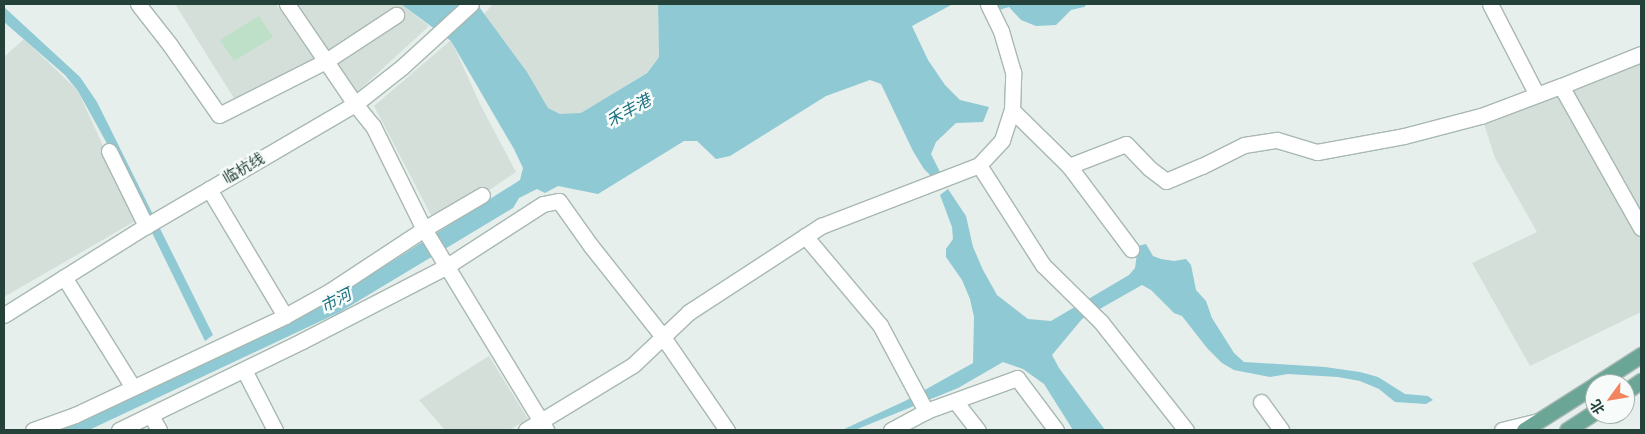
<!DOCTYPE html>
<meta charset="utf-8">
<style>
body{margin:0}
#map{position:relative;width:1645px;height:434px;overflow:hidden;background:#e6efeb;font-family:"Alegreya Sans","Noto Sans SC",sans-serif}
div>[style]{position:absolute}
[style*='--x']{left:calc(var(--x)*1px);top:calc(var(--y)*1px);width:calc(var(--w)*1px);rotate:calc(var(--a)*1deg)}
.built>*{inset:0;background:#d4dfda}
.green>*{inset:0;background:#bfe0c8}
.water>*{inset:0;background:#8ec9d4}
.roads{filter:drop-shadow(1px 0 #a8b8b2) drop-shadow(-1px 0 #a8b8b2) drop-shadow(0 1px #a8b8b2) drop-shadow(0 -1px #a8b8b2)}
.minor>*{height:15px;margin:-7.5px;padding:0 7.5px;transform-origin:7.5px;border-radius:7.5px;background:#fff}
.major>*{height:15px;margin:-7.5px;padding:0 7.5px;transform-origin:7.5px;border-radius:7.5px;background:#6aa596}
span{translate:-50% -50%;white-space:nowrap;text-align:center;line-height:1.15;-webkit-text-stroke:5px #f7fbf9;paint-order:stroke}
.street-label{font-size:15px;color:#24423a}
.water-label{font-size:16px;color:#1c6f80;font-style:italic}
.frame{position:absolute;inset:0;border:5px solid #24423a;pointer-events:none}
.north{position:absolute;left:1585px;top:374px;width:50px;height:50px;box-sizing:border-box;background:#f7fbf9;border:1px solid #a3b1ad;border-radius:50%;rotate:238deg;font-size:14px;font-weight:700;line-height:20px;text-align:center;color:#24423a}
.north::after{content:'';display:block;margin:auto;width:18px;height:22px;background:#f4845f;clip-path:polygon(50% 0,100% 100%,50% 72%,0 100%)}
</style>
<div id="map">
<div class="built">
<div style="clip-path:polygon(175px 4px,276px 4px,315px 60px,235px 100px)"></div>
<div style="clip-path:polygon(298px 4px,401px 4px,429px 26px,356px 93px)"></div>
<div style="clip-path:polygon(493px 4px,658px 4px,659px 57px,646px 73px,580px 114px,560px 114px,548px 108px,527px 72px,484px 14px)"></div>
<div style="clip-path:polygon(24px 39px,78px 91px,137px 220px,4px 297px,4px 57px)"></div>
<div style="clip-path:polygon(451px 40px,480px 104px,516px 172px,482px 195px,435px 223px,374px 106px)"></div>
<div style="clip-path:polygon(1641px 55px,1641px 312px,1530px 366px,1472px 263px,1537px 232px,1495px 158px,1484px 124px)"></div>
<div style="clip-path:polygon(489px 356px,528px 419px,509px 430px,445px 430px,419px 400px)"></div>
</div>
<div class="green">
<div style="clip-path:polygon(259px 16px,273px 37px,234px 61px,220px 40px)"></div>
</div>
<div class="water">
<div style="clip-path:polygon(401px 4px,477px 4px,527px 72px,548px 108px,560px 114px,581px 113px,647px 73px,659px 57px,658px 4px,953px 4px,912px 26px,928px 60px,945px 85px,960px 100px,989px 107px,983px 122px,956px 123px,936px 142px,931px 154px,941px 174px,932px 177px,924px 169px,913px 151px,881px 84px,870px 80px,826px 96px,730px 156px,716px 159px,697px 141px,684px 141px,598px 194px,558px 186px,545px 193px,537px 189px,519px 198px,513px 208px,340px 312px,89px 430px,47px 430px,134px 395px,336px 297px,520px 180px,523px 168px,514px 149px,451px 41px)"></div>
<div style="clip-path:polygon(994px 4px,1087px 4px,1084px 7px,1071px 10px,1056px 25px,1036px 26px,1021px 20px,1009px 7px,996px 11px)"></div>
<div style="clip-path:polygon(4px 7px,80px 77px,97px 102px,213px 335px,205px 341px,121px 169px,78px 91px,65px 75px,4px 22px)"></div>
<div style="clip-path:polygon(948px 189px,966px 216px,973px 247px,983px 270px,997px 295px,1028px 319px,1051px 321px,1129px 275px,1135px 268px,1138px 246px,1146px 244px,1153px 256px,1161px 259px,1174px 261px,1186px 259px,1191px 265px,1196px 290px,1206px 301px,1212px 318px,1234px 353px,1244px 362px,1325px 367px,1360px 372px,1378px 377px,1405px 394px,1428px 396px,1433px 400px,1426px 404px,1395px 402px,1379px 389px,1360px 381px,1338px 377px,1288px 374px,1270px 377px,1234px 370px,1222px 363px,1207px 348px,1182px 316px,1174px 313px,1151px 290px,1142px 285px,1082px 319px,1052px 355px,1059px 368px,1105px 430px,1073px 430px,1044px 384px,1023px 369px,1003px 362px,958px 388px,855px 430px,842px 430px,905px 401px,973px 363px,974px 317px,970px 299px,962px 280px,946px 257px,946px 249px,953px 239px,952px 227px,940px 195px)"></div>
</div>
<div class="roads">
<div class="minor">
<div style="--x:138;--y:4;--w:52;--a:52"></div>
<div style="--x:170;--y:45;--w:85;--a:55"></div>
<div style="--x:219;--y:115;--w:120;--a:-26.8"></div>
<div style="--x:326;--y:61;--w:84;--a:-33.3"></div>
<div style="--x:287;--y:4;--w:121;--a:55.8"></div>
<div style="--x:355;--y:104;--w:28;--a:51"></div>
<div style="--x:373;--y:126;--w:115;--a:63.7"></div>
<div style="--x:424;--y:229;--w:235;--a:58.7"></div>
<div style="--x:1490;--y:4;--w:102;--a:62.7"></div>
<div style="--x:1641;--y:54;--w:86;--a:158.2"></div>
<div style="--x:1561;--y:86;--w:163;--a:60.6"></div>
<div style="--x:1012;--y:110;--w:80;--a:44.5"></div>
<div style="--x:1069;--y:166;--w:104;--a:53.2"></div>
<div style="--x:109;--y:151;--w:84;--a:63.7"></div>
<div style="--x:979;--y:165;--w:119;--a:57.4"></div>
<div style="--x:1043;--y:265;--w:81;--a:44.5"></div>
<div style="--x:1101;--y:322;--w:137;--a:51.8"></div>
<div style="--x:1069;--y:166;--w:61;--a:-21.1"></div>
<div style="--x:1126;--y:144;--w:33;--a:46"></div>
<div style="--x:1149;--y:168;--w:21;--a:37"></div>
<div style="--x:1166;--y:181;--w:39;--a:-23"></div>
<div style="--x:1202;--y:166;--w:47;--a:-26.6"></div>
<div style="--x:1244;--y:145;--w:33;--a:-9"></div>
<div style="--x:1277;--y:140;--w:42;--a:16.7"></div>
<div style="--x:1317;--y:152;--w:88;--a:-10.4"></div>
<div style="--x:1404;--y:136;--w:80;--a:-14.6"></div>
<div style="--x:1481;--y:116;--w:85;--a:-20.6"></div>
<div style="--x:209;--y:189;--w:148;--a:59.1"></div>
<div style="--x:805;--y:236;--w:116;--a:49.9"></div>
<div style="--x:880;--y:325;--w:98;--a:61.9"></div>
<div style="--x:64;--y:277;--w:128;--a:58"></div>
<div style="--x:4;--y:315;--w:168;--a:-32.1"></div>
<div style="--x:146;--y:226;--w:242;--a:-30.3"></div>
<div style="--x:355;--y:104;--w:60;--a:-38.2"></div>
<div style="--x:402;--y:67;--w:93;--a:-42.4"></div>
<div style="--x:244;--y:370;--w:68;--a:62.7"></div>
<div style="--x:955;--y:401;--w:37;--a:52"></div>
<div style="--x:1261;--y:402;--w:34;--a:54"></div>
<div style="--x:151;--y:416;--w:16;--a:60"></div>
<div style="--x:33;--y:430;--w:45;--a:-19.7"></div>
<div style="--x:75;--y:415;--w:232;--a:-25.2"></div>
<div style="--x:285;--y:316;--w:51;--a:-29.1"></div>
<div style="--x:330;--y:291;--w:113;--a:-33.4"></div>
<div style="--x:424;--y:229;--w:67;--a:-30.4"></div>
<div style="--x:119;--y:430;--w:203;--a:-25.9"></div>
<div style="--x:302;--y:341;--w:163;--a:-27.3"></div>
<div style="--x:447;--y:266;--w:114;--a:-32.9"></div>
<div style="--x:543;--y:204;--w:16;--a:-11"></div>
<div style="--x:559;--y:201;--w:55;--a:54.6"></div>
<div style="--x:591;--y:246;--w:116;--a:51.6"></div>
<div style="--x:663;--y:337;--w:113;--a:55.5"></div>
<div style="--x:526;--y:430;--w:125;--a:-31.3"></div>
<div style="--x:633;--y:365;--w:77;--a:-43.4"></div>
<div style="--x:689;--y:312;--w:158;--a:-33.1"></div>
<div style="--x:821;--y:226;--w:169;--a:-21.1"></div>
<div style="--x:979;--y:165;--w:34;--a:-47"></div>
<div style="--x:1002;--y:140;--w:32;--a:-72"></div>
<div style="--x:1012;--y:110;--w:38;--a:-88"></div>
<div style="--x:1013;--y:72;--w:43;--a:-106.3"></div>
<div style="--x:1001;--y:31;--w:30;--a:-116"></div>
<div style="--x:891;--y:430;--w:40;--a:-28"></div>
<div style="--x:926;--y:411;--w:97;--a:-19.9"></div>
<div style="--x:1017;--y:378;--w:65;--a:53.1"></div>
<div style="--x:1502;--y:430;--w:36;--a:-14"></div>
</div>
<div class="major">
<div style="--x:1596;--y:384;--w:54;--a:-32.8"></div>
<div style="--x:1625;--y:392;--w:19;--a:-35"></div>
<div style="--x:1524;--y:430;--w:84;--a:-32.4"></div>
<div style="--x:1567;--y:430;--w:33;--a:-33"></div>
</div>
</div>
<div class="street-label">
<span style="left:244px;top:169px;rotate:-30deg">临杭线</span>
</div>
<div class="water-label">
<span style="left:629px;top:111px;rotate:-29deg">禾丰港</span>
<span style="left:336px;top:301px;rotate:-27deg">市河</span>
</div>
<div class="frame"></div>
<div class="north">北</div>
</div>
